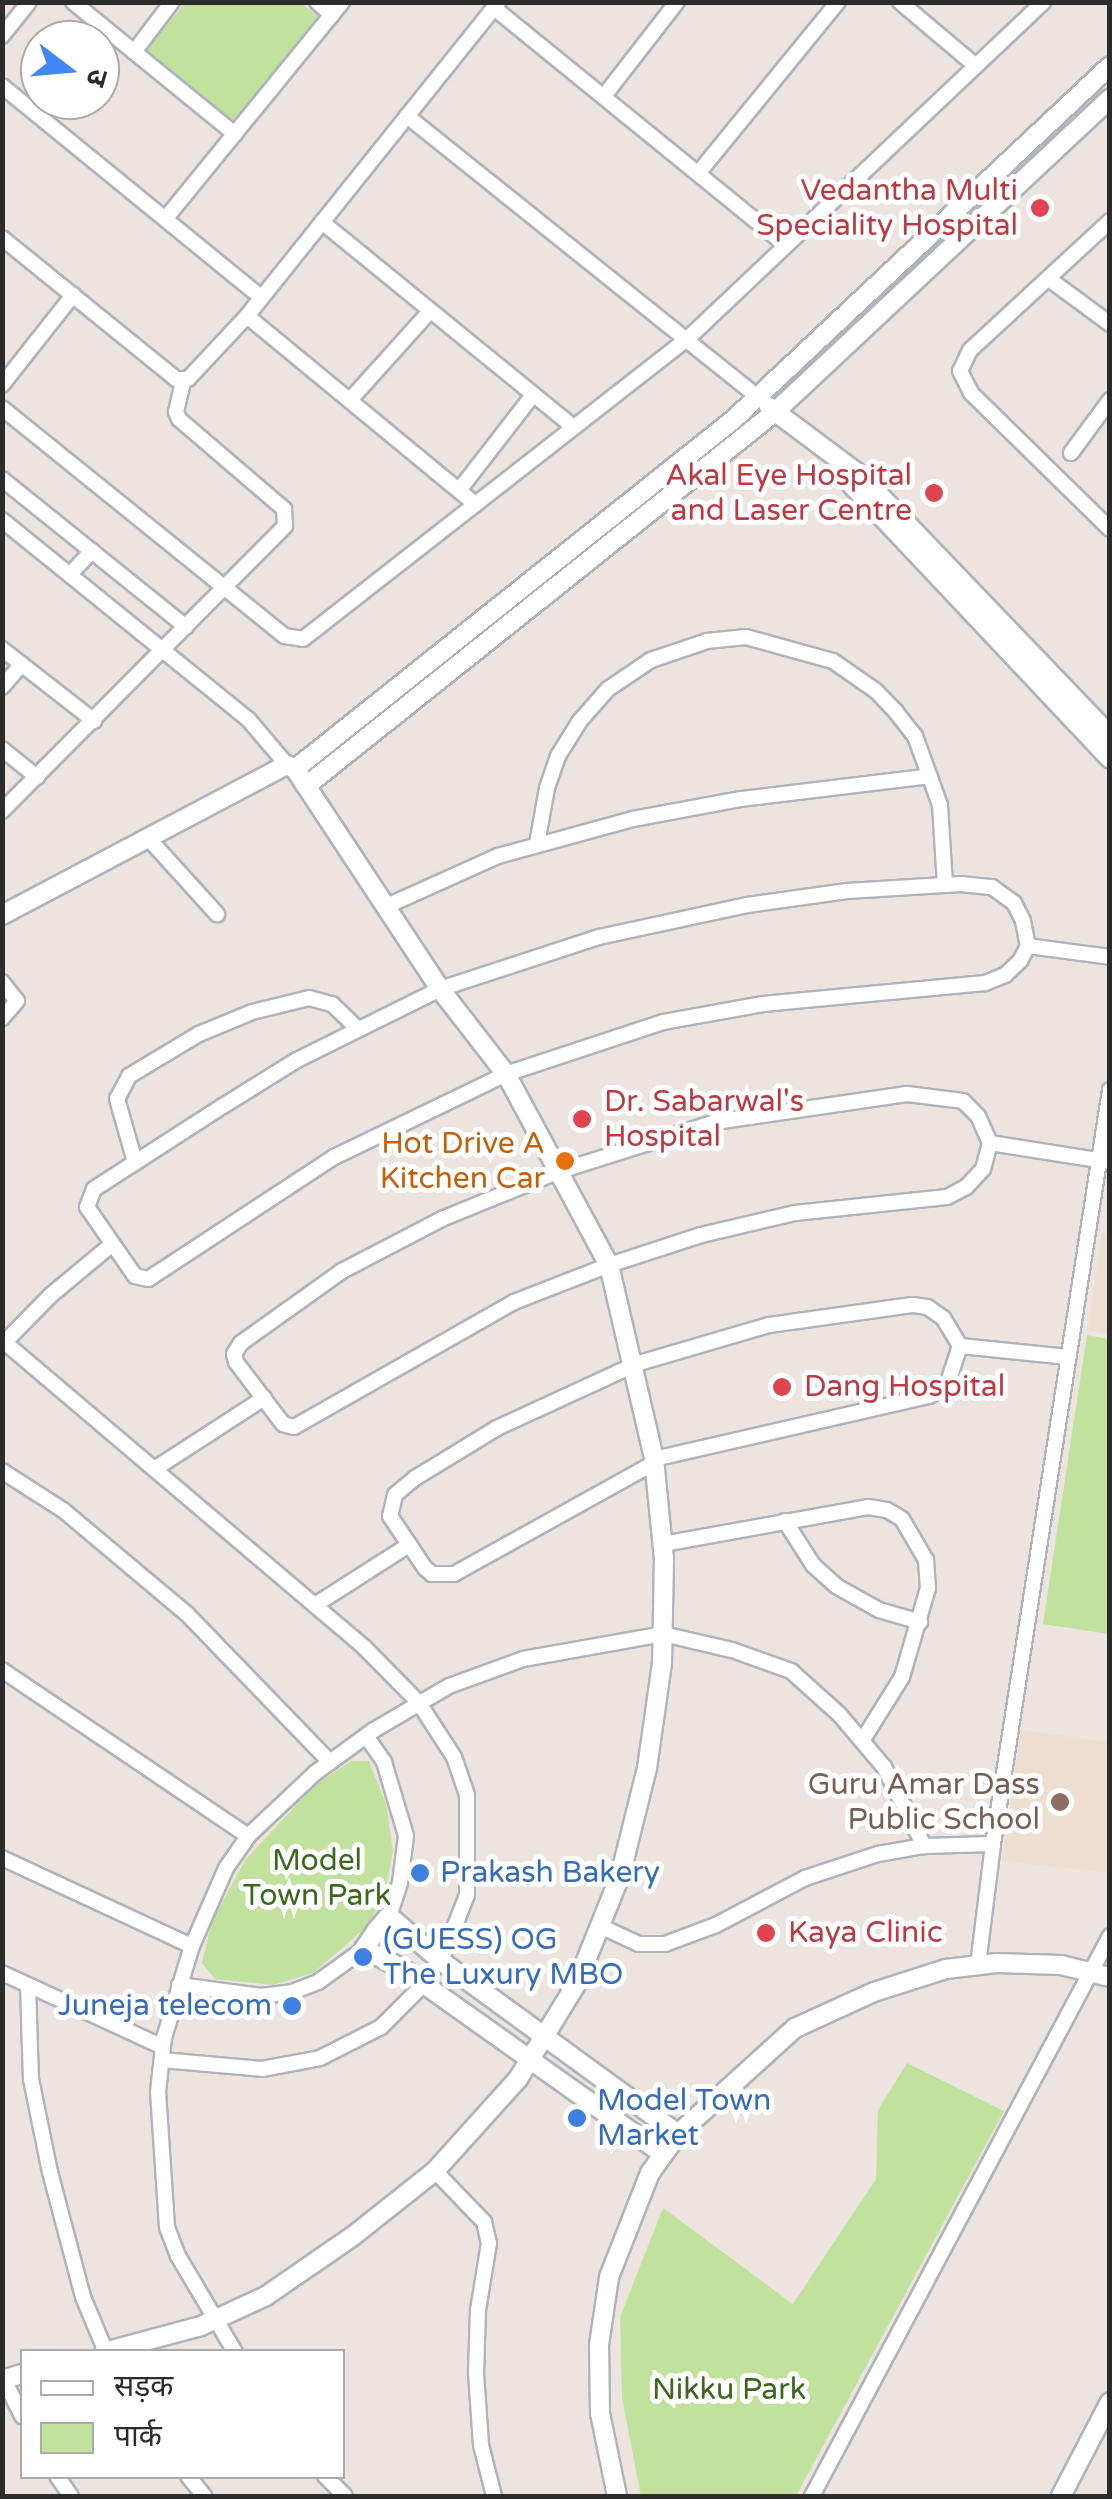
<!DOCTYPE html>
<meta charset="utf-8">
<style>
body{margin:0}
#map{position:relative;width:1112px;height:2499px;overflow:hidden;background:#ede4df;font-family:"Varela Round","Noto Sans Devanagari",sans-serif}
div>[style]{position:absolute}
[style*='--x']{left:calc(var(--x)*1px);top:calc(var(--y)*1px);width:calc(var(--w)*1px);rotate:calc(var(--a)*1deg)}
.education>*{inset:0;background:#eedecf}
.green>*{inset:0;background:#c1e29c}
.roads{filter:drop-shadow(2px 0 #afb4bc) drop-shadow(-2px 0 #afb4bc) drop-shadow(0 2px #afb4bc) drop-shadow(0 -2px #afb4bc)}
.minor>*{height:14px;margin:-7px;padding:0 7px;transform-origin:7px;border-radius:7px;background:#fff}
.tertiary>*{height:18px;margin:-9px;padding:0 9px;transform-origin:9px;border-radius:9px;background:#fff}
.dots>*{width:28px;height:28px;translate:-50% -50%;box-sizing:border-box;border:5px solid #fff;border-radius:50%}
span{translate:-50% -50%;white-space:nowrap;text-align:center;line-height:1.15;-webkit-text-stroke:10px #fff;paint-order:stroke}
.health-label{font-size:30px;color:#be3a42}
.right{translate:-100% -50%;text-align:right}
.left{translate:0 -50%;text-align:left}
.food-label{font-size:30px;color:#c56008}
.education-label{font-size:30px;color:#785e54}
.park-label{font-size:30px;color:#3a691c}
.shop-label{font-size:30px;color:#366cbe}
.frame{position:absolute;inset:0;border:5px solid #2c2c2c;pointer-events:none}
.legend{position:absolute;left:20px;top:2349px;width:325px;height:130px;box-sizing:border-box;background:#fff;border:2px solid #ababab;margin:0;padding:12px 18px;list-style:none;font-size:30px;color:#2c2c2c}
.legend li{display:flex;align-items:center;gap:20px;height:50px}
.legend b{width:50px;border:2px solid #ababab}
.north{position:absolute;left:20px;top:20px;width:100px;height:100px;box-sizing:border-box;background:#fff;border:2px solid #ababab;border-radius:50%;rotate:106deg;font-size:28px;font-weight:700;line-height:40px;text-align:center;color:#2c2c2c}
.north::after{content:'';display:block;margin:auto;width:35px;height:45px;background:#4386f6;clip-path:polygon(50% 0,100% 100%,50% 72%,0 100%)}
</style>
<div id="map">
<div class="education">
<div style="clip-path:polygon(1102px 1232px,1109px 1234px,1109px 1335px,1088px 1330px)"></div>
<div style="clip-path:polygon(1021px 1730px,1109px 1742px,1109px 1873px,1002px 1861px)"></div>
</div>
<div class="green">
<div style="clip-path:polygon(185px 3px,301px 3px,319px 17px,233px 121px,147px 50px)"></div>
<div style="clip-path:polygon(1087px 1335px,1109px 1339px,1109px 1634px,1043px 1624px)"></div>
<div style="clip-path:polygon(351px 1761px,369px 1761px,386px 1804px,393px 1851px,385px 1892px,368px 1926px,313px 1973px,273px 1985px,215px 1979px,202px 1963px,212px 1921px,245px 1860px,315px 1785px)"></div>
<div style="clip-path:polygon(907px 2063px,1004px 2111px,796px 2496px,641px 2496px,622px 2398px,620px 2317px,663px 2208px,793px 2304px,876px 2179px,878px 2110px)"></div>
</div>
<div class="roads">
<div class="minor">
<div style="--x:73;--y:2;--w:209;--a:39.2"></div>
<div style="--x:317;--y:2;--w:20;--a:41"></div>
<div style="--x:900;--y:2;--w:99;--a:40.1"></div>
<div style="--x:494;--y:8;--w:376;--a:39.1"></div>
<div style="--x:2;--y:36;--w:43;--a:-51.5"></div>
<div style="--x:134;--y:52;--w:63;--a:-52.8"></div>
<div style="--x:2;--y:86;--w:335;--a:39.2"></div>
<div style="--x:604;--y:96;--w:119;--a:-52.2"></div>
<div style="--x:407;--y:116;--w:450;--a:38.7"></div>
<div style="--x:700;--y:171;--w:218;--a:-50.8"></div>
<div style="--x:166;--y:218;--w:279;--a:-50.8"></div>
<div style="--x:1110;--y:221;--w:190;--a:137.3"></div>
<div style="--x:970;--y:350;--w:23;--a:115"></div>
<div style="--x:960;--y:371;--w:25;--a:63"></div>
<div style="--x:971;--y:393;--w:194;--a:44.4"></div>
<div style="--x:322;--y:222;--w:323;--a:39.2"></div>
<div style="--x:2;--y:238;--w:224;--a:39"></div>
<div style="--x:176;--y:379;--w:12;--a:0"></div>
<div style="--x:188;--y:379;--w:86;--a:-46.9"></div>
<div style="--x:247;--y:316;--w:403;--a:-51.3"></div>
<div style="--x:1049;--y:279;--w:76;--a:36.4"></div>
<div style="--x:247;--y:316;--w:294;--a:39.5"></div>
<div style="--x:2;--y:385;--w:115;--a:-51.7"></div>
<div style="--x:350;--y:400;--w:120;--a:-48"></div>
<div style="--x:2;--y:408;--w:363;--a:38.9"></div>
<div style="--x:285;--y:636;--w:18;--a:9"></div>
<div style="--x:303;--y:639;--w:484;--a:-38"></div>
<div style="--x:685;--y:341;--w:493;--a:-43.4"></div>
<div style="--x:1071;--y:453;--w:66;--a:-53.7"></div>
<div style="--x:2;--y:479;--w:236;--a:38.8"></div>
<div style="--x:460;--y:489;--w:119;--a:-52.2"></div>
<div style="--x:2;--y:520;--w:318;--a:39"></div>
<div style="--x:249;--y:720;--w:59;--a:49.8"></div>
<div style="--x:70;--y:574;--w:32;--a:-46"></div>
<div style="--x:2;--y:649;--w:117;--a:38"></div>
<div style="--x:2;--y:687;--w:30;--a:-49"></div>
<div style="--x:2;--y:749;--w:45;--a:38.7"></div>
<div style="--x:2;--y:811;--w:402;--a:-45.2"></div>
<div style="--x:285;--y:526;--w:17;--a:-93"></div>
<div style="--x:284;--y:509;--w:138;--a:-139.4"></div>
<div style="--x:179;--y:419;--w:8;--a:-113"></div>
<div style="--x:176;--y:412;--w:32;--a:-77"></div>
<div style="--x:148;--y:838;--w:103;--a:47.8"></div>
<div style="--x:537;--y:844;--w:57;--a:-79.9"></div>
<div style="--x:547;--y:788;--w:34;--a:-71"></div>
<div style="--x:558;--y:756;--w:40;--a:-58"></div>
<div style="--x:579;--y:722;--w:44;--a:-48.7"></div>
<div style="--x:608;--y:689;--w:52;--a:-34"></div>
<div style="--x:651;--y:660;--w:59;--a:-18.7"></div>
<div style="--x:707;--y:641;--w:39;--a:-6"></div>
<div style="--x:746;--y:637;--w:90;--a:15.4"></div>
<div style="--x:833;--y:661;--w:52;--a:34.9"></div>
<div style="--x:876;--y:691;--w:29;--a:46"></div>
<div style="--x:896;--y:712;--w:31;--a:52"></div>
<div style="--x:915;--y:736;--w:73;--a:70.1"></div>
<div style="--x:940;--y:805;--w:80;--a:86.4"></div>
<div style="--x:961;--y:884;--w:31;--a:6"></div>
<div style="--x:992;--y:887;--w:27;--a:36"></div>
<div style="--x:1014;--y:903;--w:20;--a:63"></div>
<div style="--x:1023;--y:921;--w:25;--a:79"></div>
<div style="--x:1028;--y:946;--w:17;--a:118"></div>
<div style="--x:1020;--y:961;--w:21;--a:137"></div>
<div style="--x:1005;--y:975;--w:22;--a:158"></div>
<div style="--x:985;--y:983;--w:223;--a:174.6"></div>
<div style="--x:763;--y:1004;--w:102;--a:169.8"></div>
<div style="--x:663;--y:1022;--w:165;--a:161.7"></div>
<div style="--x:506;--y:1074;--w:191;--a:154.2"></div>
<div style="--x:334;--y:1157;--w:222;--a:146.7"></div>
<div style="--x:148;--y:1279;--w:13;--a:-167"></div>
<div style="--x:135;--y:1276;--w:84;--a:-124.8"></div>
<div style="--x:87;--y:1207;--w:19;--a:-69"></div>
<div style="--x:94;--y:1189;--w:153;--a:-32.8"></div>
<div style="--x:223;--y:1106;--w:87;--a:-31.9"></div>
<div style="--x:297;--y:1060;--w:160;--a:-26.4"></div>
<div style="--x:440;--y:989;--w:167;--a:-18.1"></div>
<div style="--x:599;--y:937;--w:151;--a:-12.2"></div>
<div style="--x:747;--y:905;--w:101;--a:-8"></div>
<div style="--x:847;--y:891;--w:114;--a:-3.5"></div>
<div style="--x:389;--y:905;--w:120;--a:-24.2"></div>
<div style="--x:498;--y:856;--w:140;--a:-15.3"></div>
<div style="--x:633;--y:819;--w:110;--a:-10.5"></div>
<div style="--x:741;--y:799;--w:190;--a:-6.9"></div>
<div style="--x:1028;--y:946;--w:83;--a:7.6"></div>
<div style="--x:2;--y:982;--w:24;--a:52"></div>
<div style="--x:17;--y:1001;--w:23;--a:131"></div>
<div style="--x:907;--y:1094;--w:56;--a:7.1"></div>
<div style="--x:963;--y:1101;--w:21;--a:45"></div>
<div style="--x:978;--y:1116;--w:30;--a:66"></div>
<div style="--x:990;--y:1143;--w:27;--a:105"></div>
<div style="--x:983;--y:1169;--w:25;--a:133"></div>
<div style="--x:966;--y:1187;--w:21;--a:152"></div>
<div style="--x:947;--y:1197;--w:153;--a:174"></div>
<div style="--x:795;--y:1213;--w:97;--a:166.8"></div>
<div style="--x:701;--y:1235;--w:97;--a:161.9"></div>
<div style="--x:609;--y:1265;--w:102;--a:158.7"></div>
<div style="--x:514;--y:1302;--w:253;--a:150.4"></div>
<div style="--x:294;--y:1427;--w:11;--a:-165"></div>
<div style="--x:283;--y:1424;--w:78;--a:-127.2"></div>
<div style="--x:236;--y:1362;--w:8;--a:-104"></div>
<div style="--x:234;--y:1354;--w:13;--a:-58"></div>
<div style="--x:241;--y:1343;--w:124;--a:-35.5"></div>
<div style="--x:342;--y:1271;--w:115;--a:-27.5"></div>
<div style="--x:444;--y:1218;--w:125;--a:-22.1"></div>
<div style="--x:560;--y:1171;--w:163;--a:-17.5"></div>
<div style="--x:715;--y:1122;--w:194;--a:-8.3"></div>
<div style="--x:990;--y:1143;--w:121;--a:9"></div>
<div style="--x:135;--y:1162;--w:66;--a:-105.9"></div>
<div style="--x:117;--y:1099;--w:26;--a:-62"></div>
<div style="--x:129;--y:1076;--w:82;--a:-31"></div>
<div style="--x:199;--y:1034;--w:57;--a:-22.5"></div>
<div style="--x:252;--y:1012;--w:59;--a:-13.8"></div>
<div style="--x:309;--y:998;--w:24;--a:15"></div>
<div style="--x:332;--y:1004;--w:35;--a:44"></div>
<div style="--x:2;--y:1340;--w:475;--a:40.3"></div>
<div style="--x:364;--y:1647;--w:78;--a:45.5"></div>
<div style="--x:419;--y:1703;--w:64;--a:57.1"></div>
<div style="--x:454;--y:1757;--w:40;--a:71.1"></div>
<div style="--x:467;--y:1795;--w:100;--a:90"></div>
<div style="--x:467;--y:1895;--w:71;--a:111.5"></div>
<div style="--x:2;--y:1345;--w:70;--a:-45.6"></div>
<div style="--x:51;--y:1295;--w:78;--a:-39.8"></div>
<div style="--x:960;--y:1346;--w:109;--a:5.8"></div>
<div style="--x:654;--y:1459;--w:282;--a:-12.9"></div>
<div style="--x:929;--y:1396;--w:21;--a:-31"></div>
<div style="--x:947;--y:1385;--w:41;--a:-71.6"></div>
<div style="--x:960;--y:1346;--w:33;--a:-121"></div>
<div style="--x:943;--y:1318;--w:19;--a:-145"></div>
<div style="--x:927;--y:1307;--w:15;--a:-172"></div>
<div style="--x:912;--y:1305;--w:144;--a:172"></div>
<div style="--x:769;--y:1325;--w:139;--a:163.7"></div>
<div style="--x:636;--y:1364;--w:153;--a:155.3"></div>
<div style="--x:497;--y:1428;--w:96;--a:148.6"></div>
<div style="--x:415;--y:1478;--w:26;--a:140"></div>
<div style="--x:395;--y:1495;--w:22;--a:103"></div>
<div style="--x:390;--y:1516;--w:63;--a:56.1"></div>
<div style="--x:425;--y:1568;--w:9;--a:41"></div>
<div style="--x:432;--y:1574;--w:22;--a:0"></div>
<div style="--x:454;--y:1574;--w:229;--a:-29"></div>
<div style="--x:156;--y:1468;--w:129;--a:-32.9"></div>
<div style="--x:2;--y:1471;--w:72;--a:32.6"></div>
<div style="--x:63;--y:1510;--w:162;--a:40"></div>
<div style="--x:187;--y:1614;--w:206;--a:46"></div>
<div style="--x:785;--y:1521;--w:52;--a:57.5"></div>
<div style="--x:813;--y:1565;--w:31;--a:42"></div>
<div style="--x:836;--y:1586;--w:49;--a:29.2"></div>
<div style="--x:879;--y:1610;--w:43;--a:16.3"></div>
<div style="--x:663;--y:1544;--w:208;--a:-10.2"></div>
<div style="--x:868;--y:1507;--w:19;--a:9"></div>
<div style="--x:887;--y:1510;--w:17;--a:31"></div>
<div style="--x:902;--y:1519;--w:48;--a:59.7"></div>
<div style="--x:926;--y:1560;--w:28;--a:86"></div>
<div style="--x:928;--y:1588;--w:93;--a:106.3"></div>
<div style="--x:902;--y:1677;--w:75;--a:122"></div>
<div style="--x:315;--y:1605;--w:112;--a:-32.6"></div>
<div style="--x:2;--y:1670;--w:297;--a:34"></div>
<div style="--x:366;--y:1736;--w:32;--a:55"></div>
<div style="--x:384;--y:1762;--w:77;--a:73.4"></div>
<div style="--x:406;--y:1836;--w:47;--a:97.3"></div>
<div style="--x:400;--y:1883;--w:35;--a:108"></div>
<div style="--x:2;--y:1858;--w:209;--a:24.9"></div>
<div style="--x:600;--y:1926;--w:43;--a:24.8"></div>
<div style="--x:639;--y:1944;--w:26;--a:0"></div>
<div style="--x:665;--y:1944;--w:54;--a:-20.4"></div>
<div style="--x:716;--y:1925;--w:101;--a:-27.8"></div>
<div style="--x:805;--y:1878;--w:77;--a:-18.2"></div>
<div style="--x:878;--y:1854;--w:47;--a:-9.9"></div>
<div style="--x:924;--y:1846;--w:69;--a:-1.7"></div>
<div style="--x:978;--y:1965;--w:122;--a:-82.9"></div>
<div style="--x:993;--y:1844;--w:763;--a:-81.18"></div>
<div style="--x:2;--y:1973;--w:177;--a:24.7"></div>
<div style="--x:28;--y:1985;--w:94;--a:88.2"></div>
<div style="--x:31;--y:2079;--w:95;--a:78.5"></div>
<div style="--x:50;--y:2172;--w:129;--a:75.2"></div>
<div style="--x:83;--y:2297;--w:60;--a:67.3"></div>
<div style="--x:179;--y:1985;--w:83;--a:7.6"></div>
<div style="--x:261;--y:1996;--w:31;--a:-7"></div>
<div style="--x:292;--y:1992;--w:28;--a:-21"></div>
<div style="--x:318;--y:1982;--w:57;--a:-35.7"></div>
<div style="--x:162;--y:2060;--w:100;--a:5.1"></div>
<div style="--x:262;--y:2069;--w:59;--a:-10.7"></div>
<div style="--x:320;--y:2058;--w:68;--a:-26.9"></div>
<div style="--x:381;--y:2027;--w:61;--a:-45"></div>
<div style="--x:435;--y:2171;--w:71;--a:46.1"></div>
<div style="--x:484;--y:2222;--w:22;--a:77"></div>
<div style="--x:489;--y:2243;--w:68;--a:99.3"></div>
<div style="--x:478;--y:2310;--w:63;--a:91.8"></div>
<div style="--x:476;--y:2373;--w:72;--a:86"></div>
<div style="--x:481;--y:2445;--w:53;--a:75.7"></div>
<div style="--x:235;--y:2352;--w:112;--a:-120.7"></div>
<div style="--x:178;--y:2256;--w:31;--a:-111"></div>
<div style="--x:167;--y:2227;--w:135;--a:-93.8"></div>
<div style="--x:158;--y:2092;--w:54;--a:-83.7"></div>
<div style="--x:164;--y:2038;--w:96;--a:-73.1"></div>
<div style="--x:192;--y:1946;--w:85;--a:-66.4"></div>
<div style="--x:226;--y:1868;--w:39;--a:-55"></div>
<div style="--x:248;--y:1836;--w:92;--a:-43.2"></div>
<div style="--x:315;--y:1773;--w:73;--a:-36.1"></div>
<div style="--x:374;--y:1730;--w:87;--a:-30.4"></div>
<div style="--x:449;--y:1686;--w:79;--a:-20"></div>
<div style="--x:523;--y:1659;--w:142;--a:-10.1"></div>
<div style="--x:663;--y:1634;--w:71;--a:13.1"></div>
<div style="--x:732;--y:1650;--w:63;--a:19.6"></div>
<div style="--x:791;--y:1671;--w:64;--a:41.9"></div>
<div style="--x:839;--y:1714;--w:70;--a:49.7"></div>
<div style="--x:884;--y:1767;--w:89;--a:63.1"></div>
<div style="--x:2;--y:2376;--w:45;--a:63.4"></div>
<div style="--x:57;--y:2476;--w:24;--a:55"></div>
<div style="--x:188;--y:2476;--w:26;--a:51"></div>
<div style="--x:325;--y:2476;--w:28;--a:45"></div>
<div style="--x:812;--y:2496;--w:634;--a:-61.98"></div>
</div>
<div class="tertiary">
<div style="--x:769;--y:407;--w:114;--a:36.8"></div>
<div style="--x:860;--y:475;--w:361;--a:46.2"></div>
<div style="--x:841;--y:467;--w:21;--a:59"></div>
<div style="--x:852;--y:485;--w:376;--a:46.7"></div>
<div style="--x:295;--y:769;--w:560;--a:-38.55"></div>
<div style="--x:733;--y:420;--w:517;--a:-43.2"></div>
<div style="--x:306;--y:786;--w:600;--a:-38.57"></div>
<div style="--x:775;--y:412;--w:459;--a:-43.1"></div>
<div style="--x:2;--y:915;--w:322;--a:-27.8"></div>
<div style="--x:287;--y:765;--w:9;--a:27"></div>
<div style="--x:295;--y:769;--w:263;--a:56.6"></div>
<div style="--x:440;--y:989;--w:108;--a:52.2"></div>
<div style="--x:506;--y:1074;--w:217;--a:61.7"></div>
<div style="--x:609;--y:1265;--w:199;--a:76.9"></div>
<div style="--x:654;--y:1459;--w:100;--a:84.3"></div>
<div style="--x:664;--y:1559;--w:104;--a:91.1"></div>
<div style="--x:662;--y:1663;--w:106;--a:98.1"></div>
<div style="--x:647;--y:1768;--w:111;--a:104"></div>
<div style="--x:620;--y:1876;--w:115;--a:111.9"></div>
<div style="--x:577;--y:1983;--w:113;--a:121.6"></div>
<div style="--x:518;--y:2079;--w:124;--a:132.1"></div>
<div style="--x:435;--y:2171;--w:105;--a:141.6"></div>
<div style="--x:353;--y:2236;--w:106;--a:145.4"></div>
<div style="--x:266;--y:2296;--w:72;--a:155.2"></div>
<div style="--x:201;--y:2326;--w:100;--a:165"></div>
<div style="--x:663;--y:2154;--w:319;--a:-144.6"></div>
<div style="--x:403;--y:1969;--w:44;--a:-152.9"></div>
<div style="--x:364;--y:1949;--w:22;--a:-56"></div>
<div style="--x:376;--y:1931;--w:20;--a:-49"></div>
<div style="--x:389;--y:1916;--w:69;--a:40.9"></div>
<div style="--x:441;--y:1961;--w:293;--a:36.1"></div>
<div style="--x:2;--y:2380;--w:21;--a:-17"></div>
<div style="--x:617;--y:2496;--w:85;--a:-101.6"></div>
<div style="--x:600;--y:2413;--w:68;--a:-90.8"></div>
<div style="--x:599;--y:2345;--w:69;--a:-81.6"></div>
<div style="--x:609;--y:2277;--w:112;--a:-68.5"></div>
<div style="--x:650;--y:2173;--w:48;--a:-54.3"></div>
<div style="--x:678;--y:2134;--w:158;--a:-42.2"></div>
<div style="--x:795;--y:2028;--w:87;--a:-24.5"></div>
<div style="--x:874;--y:1992;--w:76;--a:-17.7"></div>
<div style="--x:946;--y:1969;--w:51;--a:-6.7"></div>
<div style="--x:997;--y:1963;--w:64;--a:1.8"></div>
<div style="--x:1061;--y:1965;--w:50;--a:13.8"></div>
<div style="--x:1061;--y:2496;--w:106;--a:-62.5"></div>
</div>
</div>
<div class="dots">
<div style="left:1040px;top:208px;background:#e0444e"></div>
<div style="left:934px;top:493px;background:#e0444e"></div>
<div style="left:582px;top:1119px;background:#e0444e"></div>
<div style="left:565px;top:1161px;background:#e8710a"></div>
<div style="left:782px;top:1387px;background:#e0444e"></div>
<div style="left:1060px;top:1802px;background:#8d6e63"></div>
<div style="left:420px;top:1873px;background:#3f7fe0"></div>
<div style="left:766px;top:1933px;background:#e0444e"></div>
<div style="left:363px;top:1957px;background:#3f7fe0"></div>
<div style="left:292px;top:2006px;background:#3f7fe0"></div>
<div style="left:577px;top:2118px;background:#3f7fe0"></div>
</div>
<div class="health-label">
<span class="right" style="left:1018px;top:208px">Vedantha Multi<br>Speciality Hospital</span>
<span class="right" style="left:912px;top:493px">Akal Eye Hospital<br>and Laser Centre</span>
<span class="left" style="left:604px;top:1119px">Dr. Sabarwal's<br>Hospital</span>
<span class="left" style="left:804px;top:1387px">Dang Hospital</span>
<span class="left" style="left:788px;top:1933px">Kaya Clinic</span>
</div>
<div class="food-label">
<span class="right" style="left:545px;top:1161px">Hot Drive A<br>Kitchen Car</span>
</div>
<div class="education-label">
<span class="right" style="left:1040px;top:1802px">Guru Amar Dass<br>Public School</span>
</div>
<div class="park-label">
<span style="left:317px;top:1878px">Model<br>Town Park</span>
<span style="left:729px;top:2390px">Nikku Park</span>
</div>
<div class="shop-label">
<span class="left" style="left:440px;top:1873px">Prakash Bakery</span>
<span class="left" style="left:383px;top:1957px">(GUESS) OG<br>The Luxury MBO</span>
<span class="right" style="left:272px;top:2006px">Juneja telecom</span>
<span class="left" style="left:597px;top:2118px">Model Town<br>Market</span>
</div>
<div class="frame"></div>
<ul class="legend">
<li><b style="height:12px;background:#fff"></b>सड़क</li>
<li><b style="height:28px;background:#c1e29c"></b>पार्क</li>
</ul>
<div class="north">उ</div>
</div>
